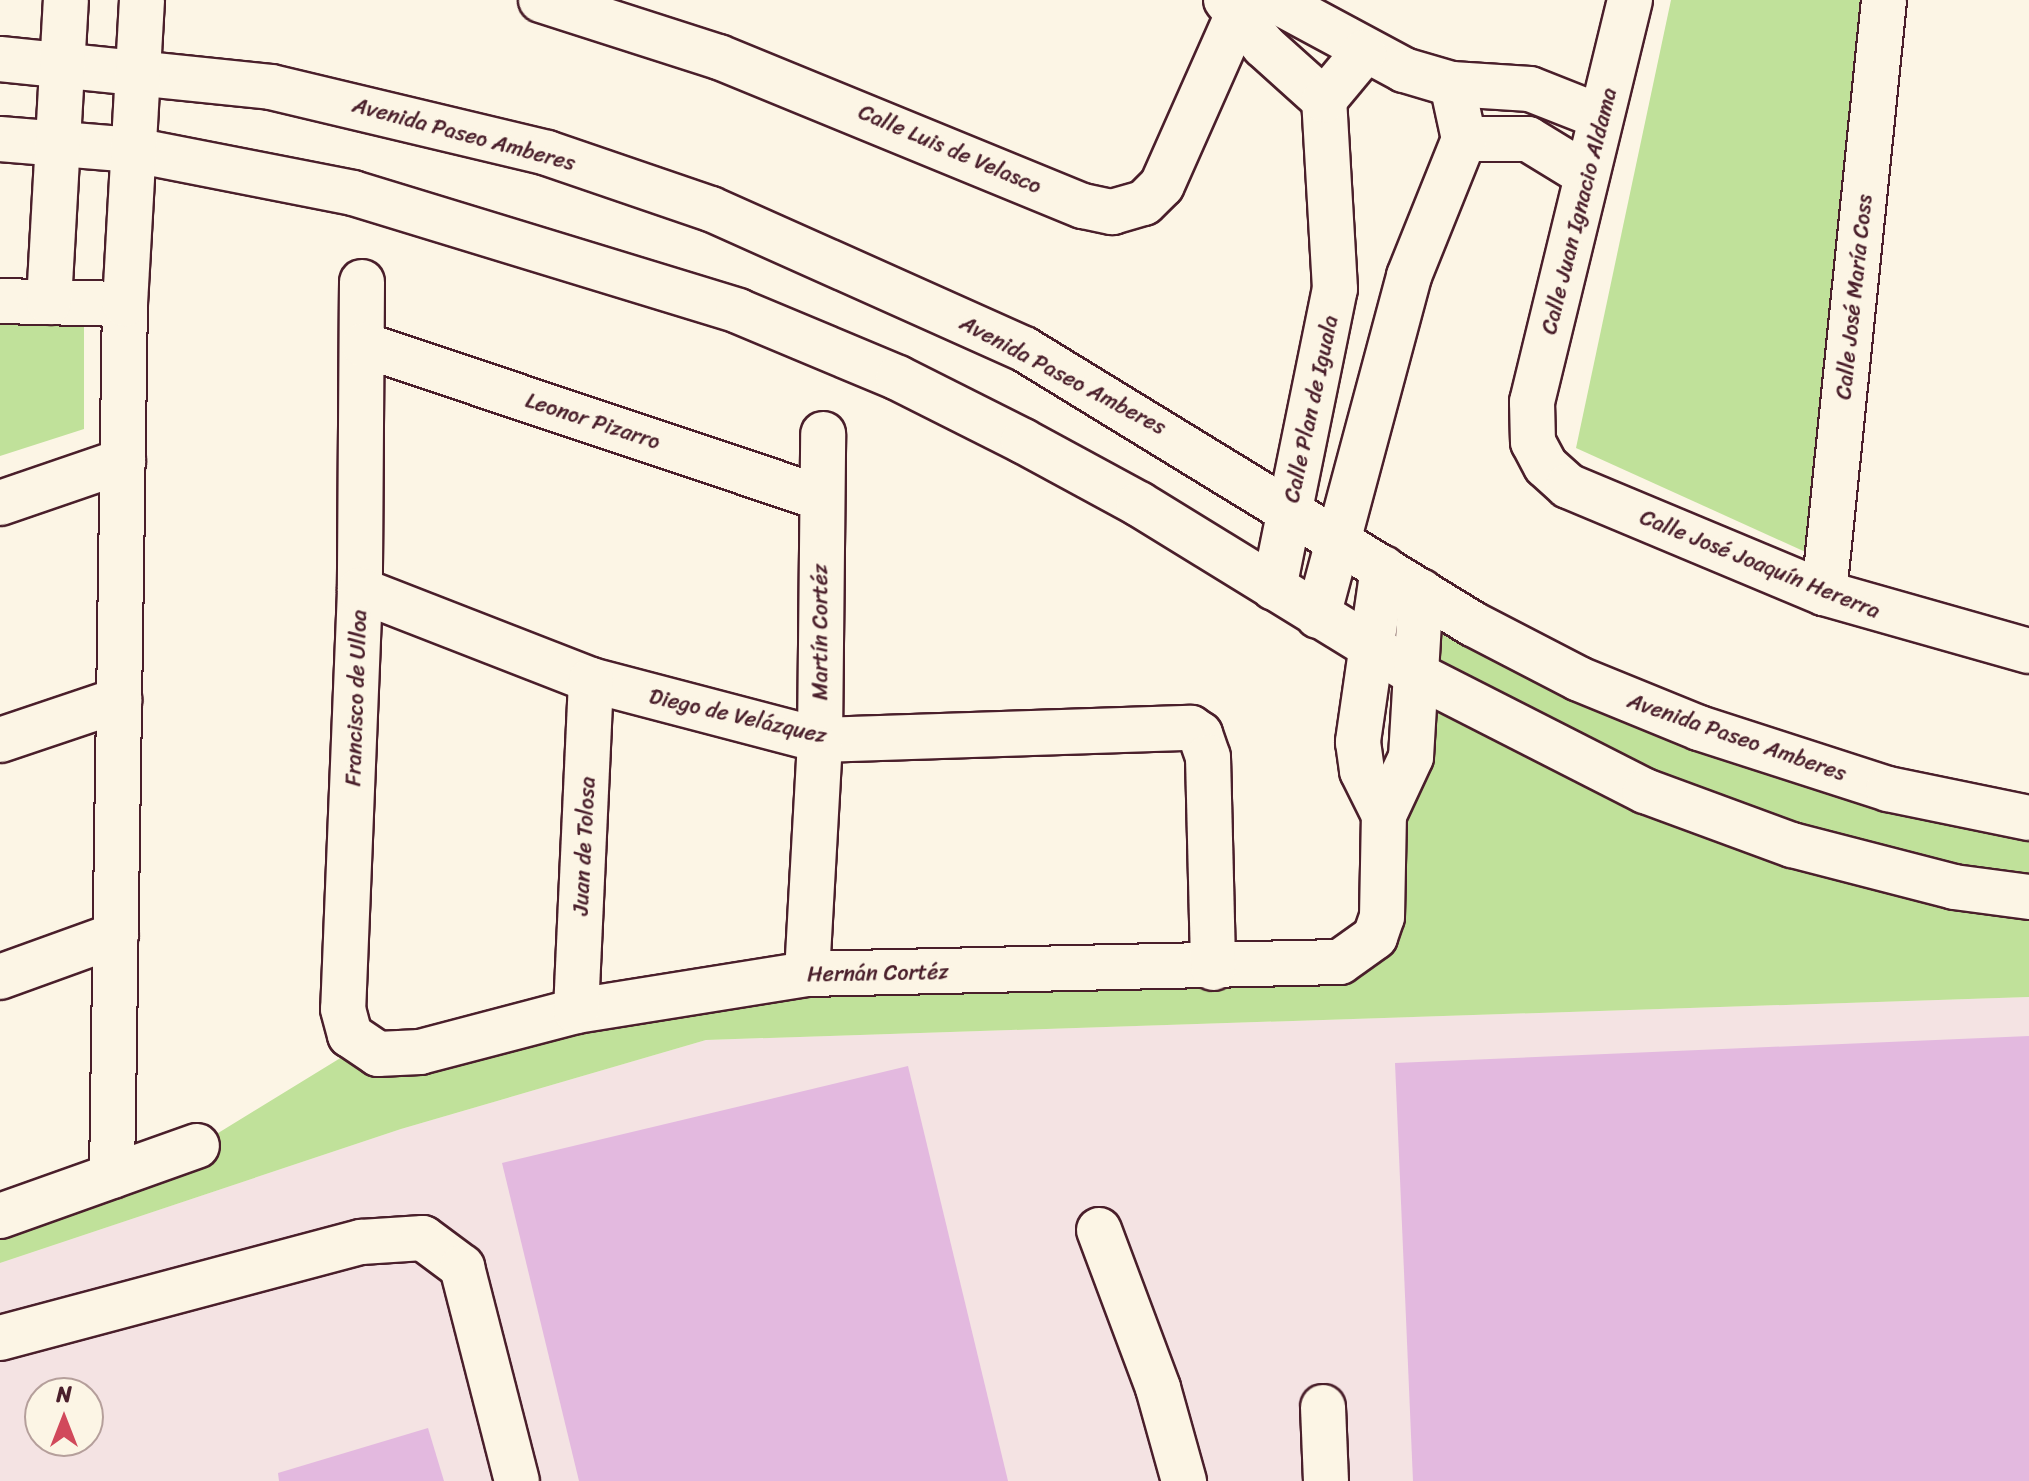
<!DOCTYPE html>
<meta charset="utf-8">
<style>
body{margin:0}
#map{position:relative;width:2029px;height:1481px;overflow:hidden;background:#fcf5e5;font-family:Sriracha,sans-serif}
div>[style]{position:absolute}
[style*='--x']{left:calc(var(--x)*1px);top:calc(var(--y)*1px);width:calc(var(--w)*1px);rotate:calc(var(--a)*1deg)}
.built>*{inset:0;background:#f4e3e3}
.green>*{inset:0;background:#c0e19a}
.building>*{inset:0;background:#e3b9df}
.roads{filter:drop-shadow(2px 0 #4a1f2b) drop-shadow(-2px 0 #4a1f2b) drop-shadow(0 2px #4a1f2b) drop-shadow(0 -2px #4a1f2b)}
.minor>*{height:44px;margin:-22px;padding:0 22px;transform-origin:22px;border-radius:22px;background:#fcf5e5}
span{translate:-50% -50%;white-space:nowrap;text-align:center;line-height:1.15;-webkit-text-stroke:7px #fcf5e5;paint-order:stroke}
.street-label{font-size:22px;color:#4a1f2b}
.north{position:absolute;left:24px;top:1377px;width:80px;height:80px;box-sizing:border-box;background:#fcf5e5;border:2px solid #b59f9b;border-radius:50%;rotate:0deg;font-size:22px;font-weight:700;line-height:32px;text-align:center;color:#4a1f2b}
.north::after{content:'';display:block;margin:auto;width:28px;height:36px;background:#d1495b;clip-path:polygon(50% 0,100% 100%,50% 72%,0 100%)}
</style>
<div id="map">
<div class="built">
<div style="clip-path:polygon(evenodd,2029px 997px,2029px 1481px,0 1481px,0 1263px,401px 1129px,706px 1040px,2029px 997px,40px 1393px,88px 1393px,88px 1441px,40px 1441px,40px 1393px)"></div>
</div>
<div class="green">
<div style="clip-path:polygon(1671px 0,1862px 0,1810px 554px,1576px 448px)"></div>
<div style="clip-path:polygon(0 324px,84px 326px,84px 429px,0 456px)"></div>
<div style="clip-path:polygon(1421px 591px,1579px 679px,2029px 818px,2029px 997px,706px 1040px,401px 1129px,0 1263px,0 1216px,197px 1146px,360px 1046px,576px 1011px,1359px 954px)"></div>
</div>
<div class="building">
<div style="clip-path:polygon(2029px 1036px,2029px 1481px,1413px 1481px,1395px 1063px)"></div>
<div style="clip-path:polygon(908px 1066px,1008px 1481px,579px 1481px,502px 1163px)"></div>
<div style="clip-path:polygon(428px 1428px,444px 1481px,279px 1481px,278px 1473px)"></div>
</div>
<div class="roads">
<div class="minor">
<div style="--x:541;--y:0;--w:187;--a:17.8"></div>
<div style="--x:719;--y:57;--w:393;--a:22.3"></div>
<div style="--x:1083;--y:206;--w:30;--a:12"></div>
<div style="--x:1112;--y:212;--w:33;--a:-16"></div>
<div style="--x:1144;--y:203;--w:25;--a:-45"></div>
<div style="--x:1162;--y:185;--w:202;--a:-66.1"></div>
<div style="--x:1226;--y:0;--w:60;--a:50.4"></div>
<div style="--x:1264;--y:46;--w:81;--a:42"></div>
<div style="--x:1274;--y:0;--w:148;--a:28.3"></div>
<div style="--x:1404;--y:70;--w:50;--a:16.3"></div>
<div style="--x:1452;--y:84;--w:78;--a:3.7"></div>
<div style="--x:1530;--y:89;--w:76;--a:21.5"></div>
<div style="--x:1630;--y:0;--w:414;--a:103.7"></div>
<div style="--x:1532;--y:402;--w:40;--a:88.6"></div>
<div style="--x:1533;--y:442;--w:27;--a:62"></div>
<div style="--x:1546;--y:466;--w:30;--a:42"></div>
<div style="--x:1568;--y:486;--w:277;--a:22.7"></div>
<div style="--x:1824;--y:593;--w:213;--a:15.8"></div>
<div style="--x:0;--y:59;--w:272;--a:5.9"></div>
<div style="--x:271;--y:87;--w:284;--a:13.4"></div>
<div style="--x:547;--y:153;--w:173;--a:18.9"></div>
<div style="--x:711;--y:209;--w:343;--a:24.1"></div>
<div style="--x:1024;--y:349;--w:527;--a:31.49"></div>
<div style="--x:1473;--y:624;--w:119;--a:27.4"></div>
<div style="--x:1579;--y:679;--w:130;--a:22.2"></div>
<div style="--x:1699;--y:728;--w:199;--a:17.9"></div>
<div style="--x:1888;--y:789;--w:144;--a:11.6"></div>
<div style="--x:0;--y:139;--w:134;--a:4.7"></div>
<div style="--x:134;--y:150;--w:223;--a:11.1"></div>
<div style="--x:353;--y:193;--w:403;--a:17"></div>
<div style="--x:738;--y:311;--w:173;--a:22.7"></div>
<div style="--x:898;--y:378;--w:140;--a:26.7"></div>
<div style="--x:1023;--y:441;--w:132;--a:28.5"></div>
<div style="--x:1139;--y:504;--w:326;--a:31.6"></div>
<div style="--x:1417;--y:675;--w:256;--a:27"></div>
<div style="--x:1645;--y:791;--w:157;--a:20.2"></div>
<div style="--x:1792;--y:845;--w:167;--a:14.5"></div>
<div style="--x:1954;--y:887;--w:76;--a:7.6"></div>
<div style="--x:1464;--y:139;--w:64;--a:0"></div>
<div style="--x:1528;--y:139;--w:69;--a:31.4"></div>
<div style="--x:362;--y:282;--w:308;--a:90.4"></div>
<div style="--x:360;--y:590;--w:419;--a:92.3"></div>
<div style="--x:343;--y:1009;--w:27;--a:75"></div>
<div style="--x:350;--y:1035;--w:34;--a:34"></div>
<div style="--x:378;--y:1054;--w:42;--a:-2.7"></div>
<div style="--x:420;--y:1052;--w:161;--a:-14.7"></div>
<div style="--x:576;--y:1011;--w:234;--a:-9.1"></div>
<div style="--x:807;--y:974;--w:533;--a:-1.29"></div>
<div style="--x:1340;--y:962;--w:43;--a:-35.5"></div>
<div style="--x:1375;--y:937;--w:21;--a:-71"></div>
<div style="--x:1382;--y:917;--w:102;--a:-88.9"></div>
<div style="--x:1384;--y:815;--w:64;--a:-65"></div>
<div style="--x:1411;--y:757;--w:166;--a:-86.6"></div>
<div style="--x:0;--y:301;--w:125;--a:1.4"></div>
<div style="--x:49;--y:302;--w:302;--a:-86.8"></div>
<div style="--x:364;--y:345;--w:482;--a:18.5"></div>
<div style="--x:0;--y:503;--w:130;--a:-18.9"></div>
<div style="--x:1383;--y:568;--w:176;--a:98.2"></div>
<div style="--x:1358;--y:742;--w:29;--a:82"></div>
<div style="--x:1362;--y:771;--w:49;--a:63.4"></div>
<div style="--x:1274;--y:588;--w:305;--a:-78.5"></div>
<div style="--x:1335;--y:289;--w:189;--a:-93.3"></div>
<div style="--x:1324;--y:100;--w:62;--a:-50.2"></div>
<div style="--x:360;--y:590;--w:248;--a:21.3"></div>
<div style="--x:591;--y:680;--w:237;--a:14.7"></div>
<div style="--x:820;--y:740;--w:371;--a:-1.9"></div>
<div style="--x:1191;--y:728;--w:11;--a:34"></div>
<div style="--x:1200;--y:734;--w:24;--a:71"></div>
<div style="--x:1208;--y:757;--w:211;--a:88.6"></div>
<div style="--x:1824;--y:593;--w:596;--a:-84.22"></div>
<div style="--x:1318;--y:616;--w:352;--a:-75"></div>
<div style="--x:1409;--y:276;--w:148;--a:-68.1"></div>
<div style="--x:1464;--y:139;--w:56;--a:-102.3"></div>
<div style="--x:0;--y:740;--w:126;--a:-18.6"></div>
<div style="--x:807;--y:974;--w:234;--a:-86.8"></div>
<div style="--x:820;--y:740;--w:306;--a:-89.4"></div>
<div style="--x:0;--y:977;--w:123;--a:-19.9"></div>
<div style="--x:576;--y:1011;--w:331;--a:-87.4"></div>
<div style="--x:112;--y:1176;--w:872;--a:-89.15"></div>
<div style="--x:125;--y:304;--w:304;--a:-86.8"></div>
<div style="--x:0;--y:1216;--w:209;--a:-19.6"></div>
<div style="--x:1099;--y:1230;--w:169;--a:69.5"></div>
<div style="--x:1158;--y:1388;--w:97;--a:74.4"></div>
<div style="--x:0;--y:1338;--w:374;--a:-14.9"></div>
<div style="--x:361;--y:1242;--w:62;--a:-3.7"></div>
<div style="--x:423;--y:1238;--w:49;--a:36.6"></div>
<div style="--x:462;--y:1267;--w:221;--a:75.6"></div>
<div style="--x:1323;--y:1407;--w:74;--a:87.7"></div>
</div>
</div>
<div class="street-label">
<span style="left:464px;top:134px;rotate:15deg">Avenida Paseo Amberes</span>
<span style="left:950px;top:149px;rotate:23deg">Calle Luis de Velasco</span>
<span style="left:1579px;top:211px;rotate:-76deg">Calle Juan Ignacio Aldama</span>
<span style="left:1854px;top:297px;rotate:-84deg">Calle José María Coss</span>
<span style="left:1063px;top:375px;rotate:28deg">Avenida Paseo Amberes</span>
<span style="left:1311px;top:409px;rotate:-78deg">Calle Plan de Iguala</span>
<span style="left:593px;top:421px;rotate:18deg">Leonor Pizarro</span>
<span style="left:1760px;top:564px;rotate:22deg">Calle José Joaquín Hererra</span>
<span style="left:820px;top:632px;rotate:-90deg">Martín Cortéz</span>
<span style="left:356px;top:698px;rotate:-88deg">Francisco de Ulloa</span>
<span style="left:738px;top:716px;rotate:13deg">Diego de Velázquez</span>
<span style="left:1737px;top:737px;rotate:19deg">Avenida Paseo Amberes</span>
<span style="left:584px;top:846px;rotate:-87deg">Juan de Tolosa</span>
<span style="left:878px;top:973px;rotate:-1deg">Hernán Cortéz</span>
</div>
<div class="north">N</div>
</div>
